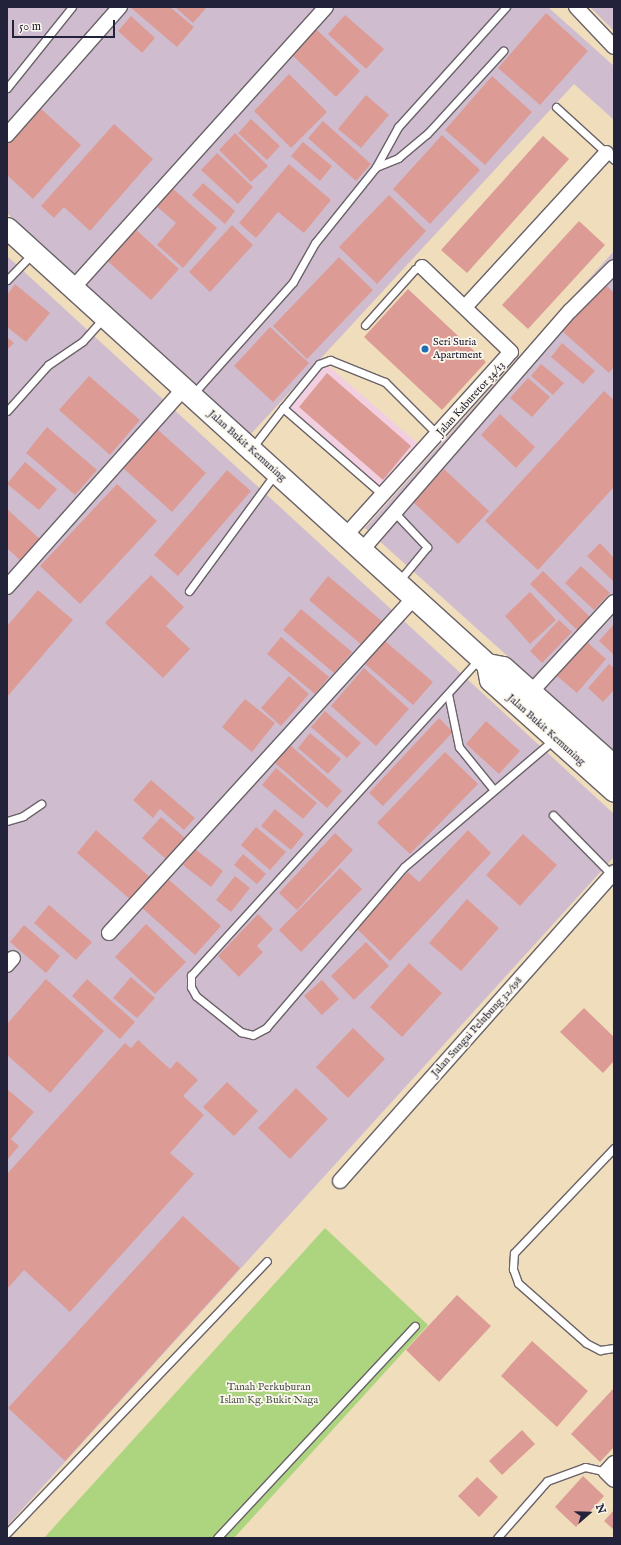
<!DOCTYPE html>
<style>
body{margin:0}
#map{position:relative;width:621px;height:1545px;overflow:hidden;background:#f0ddbc;font-family:"IM FELL English",serif}
div>[style]{position:absolute}
[style*='--x']{left:calc(var(--x)*1px);top:calc(var(--y)*1px);width:calc(var(--w)*1px);rotate:calc(var(--a)*1deg)}
.built>*{inset:0;background:#f2cfe0}
.industrial>*{inset:0;background:#cfbdcf}
.green>*{inset:0;background:#add47f}
.building>*{inset:0;background:#dc9c95}
.roads{filter:drop-shadow(1px 0 #6a6368) drop-shadow(-1px 0 #6a6368) drop-shadow(0 1px #6a6368) drop-shadow(0 -1px #6a6368)}
.lane>*{height:7px;margin:-3.5px;padding:0 3.5px;transform-origin:3.5px;border-radius:3.5px;background:#fff}
.street>*{height:14px;margin:-7px;padding:0 7px;transform-origin:7px;border-radius:7px;background:#fff}
.secondary>*{height:21px;margin:-10.5px;padding:0 10.5px;transform-origin:10.5px;border-radius:10.5px;background:#fff}
.dots>*{width:11px;height:11px;translate:-50% -50%;box-sizing:border-box;border:2px solid #fbf7ec;border-radius:50%}
span{translate:-50% -50%;white-space:nowrap;text-align:center;line-height:1.15;-webkit-text-stroke:3.5px #fbf7ec;paint-order:stroke}
.poi-label{font-size:11px;color:#22223b}
.left{translate:0 -50%;text-align:left}
.street-label{font-size:11px;color:#22223b}
.park-label{font-size:11px;color:#4c574f}
.frame{position:absolute;inset:0;border:8px solid #22223b;pointer-events:none}
.north{position:absolute;left:569px;top:1493px;width:40px;height:40px;-webkit-text-stroke:3px #fbf7ec;paint-order:stroke;rotate:70deg;font-size:11px;font-weight:700;line-height:16px;text-align:center;color:#22223b}
.north::after{content:'';display:block;margin:auto;width:14px;height:18px;background:#22223b;clip-path:polygon(50% 0,100% 100%,50% 72%,0 100%)}
.scale{position:absolute;left:12px;top:20px;width:103px;height:18px;box-sizing:border-box;border:2px solid #22223b;border-top:0;padding-left:5px;font-size:12px;line-height:14px;white-space:nowrap;color:#22223b;-webkit-text-stroke:3px #fbf7ec;paint-order:stroke}
</style>
<div id="map">
<div class="built">
<div style="clip-path:polygon(326px 364px,422px 447px,382px 489px,288px 408px)"></div>
</div>
<div class="industrial">
<div style="clip-path:polygon(7px 7px,548px 7px,614px 66px,614px 120px,574px 84px,251px 434px,7px 213px)"></div>
<div style="clip-path:polygon(590px 7px,614px 7px,614px 31px)"></div>
<div style="clip-path:polygon(614px 251px,614px 748px,612px 750px,365px 528px)"></div>
<div style="clip-path:polygon(7px 256px,614px 814px,614px 857px,7px 1526px)"></div>
</div>
<div class="green">
<div style="clip-path:polygon(325px 1228px,428px 1325px,234px 1538px,44px 1538px)"></div>
</div>
<div class="building">
<div style="clip-path:polygon(130px 7px,170px 7px,194px 27px,177px 47px)"></div>
<div style="clip-path:polygon(175px 7px,207px 7px,193px 23px)"></div>
<div style="clip-path:polygon(546px 13px,588px 51px,540px 105px,498px 68px)"></div>
<div style="clip-path:polygon(345px 15px,384px 49px,366px 69px,328px 34px)"></div>
<div style="clip-path:polygon(131px 16px,155px 38px,142px 53px,118px 31px)"></div>
<div style="clip-path:polygon(316px 29px,360px 71px,336px 97px,292px 55px)"></div>
<div style="clip-path:polygon(289px 74px,327px 112px,291px 148px,254px 111px)"></div>
<div style="clip-path:polygon(492px 76px,532px 112px,485px 165px,445px 130px)"></div>
<div style="clip-path:polygon(366px 95px,389px 115px,361px 148px,338px 129px)"></div>
<div style="clip-path:polygon(39px 107px,81px 145px,33px 199px,7px 175px,7px 143px)"></div>
<div style="clip-path:polygon(251px 119px,280px 146px,267px 160px,238px 133px)"></div>
<div style="clip-path:polygon(323px 121px,371px 164px,356px 181px,308px 138px)"></div>
<div style="clip-path:polygon(114px 124px,153px 159px,90px 231px,64px 207px,54px 218px,41px 206px)"></div>
<div style="clip-path:polygon(235px 133px,268px 166px,251px 182px,219px 150px)"></div>
<div style="clip-path:polygon(442px 135px,480px 170px,430px 224px,393px 189px)"></div>
<div style="clip-path:polygon(543px 136px,569px 159px,467px 273px,441px 250px)"></div>
<div style="clip-path:polygon(303px 142px,332px 166px,320px 181px,291px 156px)"></div>
<div style="clip-path:polygon(217px 153px,253px 187px,238px 204px,201px 170px)"></div>
<div style="clip-path:polygon(289px 164px,331px 200px,304px 233px,278px 212px,256px 238px,239px 223px)"></div>
<div style="clip-path:polygon(203px 183px,235px 211px,225px 224px,192px 195px)"></div>
<div style="clip-path:polygon(171px 187px,217px 228px,183px 268px,157px 245px,176px 223px,155px 205px)"></div>
<div style="clip-path:polygon(389px 195px,426px 231px,377px 284px,339px 247px)"></div>
<div style="clip-path:polygon(579px 221px,605px 245px,528px 329px,502px 305px)"></div>
<div style="clip-path:polygon(232px 225px,253px 245px,210px 292px,189px 272px)"></div>
<div style="clip-path:polygon(132px 226px,179px 269px,151px 300px,103px 257px)"></div>
<div style="clip-path:polygon(339px 257px,373px 290px,307px 359px,273px 326px)"></div>
<div style="clip-path:polygon(603px 282px,614px 293px,614px 367px,609px 373px,561px 330px)"></div>
<div style="clip-path:polygon(15px 284px,50px 313px,26px 342px,7px 327px,7px 295px)"></div>
<div style="clip-path:polygon(408px 289px,486px 362px,442px 410px,364px 337px)"></div>
<div style="clip-path:polygon(270px 327px,309px 363px,273px 402px,234px 366px)"></div>
<div style="clip-path:polygon(7px 337px,14px 343px,7px 350px)"></div>
<div style="clip-path:polygon(562px 343px,595px 371px,583px 384px,551px 357px)"></div>
<div style="clip-path:polygon(541px 364px,564px 383px,553px 395px,531px 376px)"></div>
<div style="clip-path:polygon(327px 373px,411px 446px,383px 480px,299px 407px)"></div>
<div style="clip-path:polygon(89px 376px,140px 420px,110px 455px,59px 410px)"></div>
<div style="clip-path:polygon(528px 378px,550px 397px,532px 417px,510px 398px)"></div>
<div style="clip-path:polygon(604px 391px,614px 400px,614px 487px,538px 570px,485px 521px)"></div>
<div style="clip-path:polygon(500px 414px,535px 447px,516px 468px,481px 435px)"></div>
<div style="clip-path:polygon(47px 427px,97px 470px,75px 495px,26px 453px)"></div>
<div style="clip-path:polygon(156px 428px,206px 473px,172px 512px,122px 467px)"></div>
<div style="clip-path:polygon(25px 462px,57px 489px,39px 510px,7px 484px)"></div>
<div style="clip-path:polygon(444px 469px,489px 511px,458px 544px,413px 502px)"></div>
<div style="clip-path:polygon(227px 470px,251px 491px,178px 576px,154px 555px)"></div>
<div style="clip-path:polygon(117px 484px,157px 521px,80px 604px,40px 566px)"></div>
<div style="clip-path:polygon(7px 509px,42px 541px,22px 562px,7px 548px)"></div>
<div style="clip-path:polygon(600px 543px,614px 558px,614px 582px,587px 556px)"></div>
<div style="clip-path:polygon(581px 566px,610px 593px,594px 610px,565px 583px)"></div>
<div style="clip-path:polygon(543px 571px,591px 618px,578px 631px,530px 584px)"></div>
<div style="clip-path:polygon(151px 575px,184px 607px,166px 626px,190px 649px,163px 678px,105px 623px)"></div>
<div style="clip-path:polygon(328px 576px,383px 622px,363px 646px,309px 600px)"></div>
<div style="clip-path:polygon(38px 590px,73px 620px,7px 697px,7px 626px)"></div>
<div style="clip-path:polygon(530px 592px,556px 620px,530px 644px,505px 616px)"></div>
<div style="clip-path:polygon(301px 609px,352px 652px,334px 673px,283px 630px)"></div>
<div style="clip-path:polygon(559px 620px,572px 632px,542px 663px,530px 651px)"></div>
<div style="clip-path:polygon(614px 624px,614px 655px,599px 641px)"></div>
<div style="clip-path:polygon(281px 637px,329px 677px,315px 694px,267px 654px)"></div>
<div style="clip-path:polygon(385px 641px,433px 682px,413px 705px,365px 664px)"></div>
<div style="clip-path:polygon(587px 642px,606px 659px,577px 693px,557px 676px)"></div>
<div style="clip-path:polygon(609px 664px,614px 668px,614px 690px,603px 702px,588px 688px)"></div>
<div style="clip-path:polygon(364px 668px,409px 709px,376px 746px,331px 706px)"></div>
<div style="clip-path:polygon(289px 676px,309px 694px,281px 726px,261px 708px)"></div>
<div style="clip-path:polygon(245px 699px,275px 723px,252px 752px,222px 727px)"></div>
<div style="clip-path:polygon(325px 711px,361px 743px,347px 758px,311px 727px)"></div>
<div style="clip-path:polygon(439px 718px,453px 732px,383px 806px,369px 793px)"></div>
<div style="clip-path:polygon(486px 721px,520px 751px,499px 774px,466px 744px)"></div>
<div style="clip-path:polygon(310px 733px,341px 759px,328px 774px,298px 748px)"></div>
<div style="clip-path:polygon(290px 745px,342px 791px,327px 808px,275px 763px)"></div>
<div style="clip-path:polygon(445px 752px,478px 784px,410px 854px,377px 823px)"></div>
<div style="clip-path:polygon(276px 768px,317px 803px,303px 819px,262px 785px)"></div>
<div style="clip-path:polygon(151px 780px,195px 818px,184px 830px,160px 809px,153px 818px,133px 800px)"></div>
<div style="clip-path:polygon(275px 809px,304px 834px,291px 850px,261px 826px)"></div>
<div style="clip-path:polygon(161px 817px,185px 838px,166px 859px,142px 838px)"></div>
<div style="clip-path:polygon(256px 827px,286px 852px,270px 870px,241px 845px)"></div>
<div style="clip-path:polygon(96px 830px,151px 878px,132px 901px,77px 853px)"></div>
<div style="clip-path:polygon(468px 830px,491px 853px,390px 961px,356px 928px,408px 872px,419px 882px)"></div>
<div style="clip-path:polygon(335px 833px,353px 850px,297px 910px,279px 893px)"></div>
<div style="clip-path:polygon(523px 834px,557px 865px,520px 906px,486px 875px)"></div>
<div style="clip-path:polygon(195px 849px,223px 871px,211px 887px,183px 865px)"></div>
<div style="clip-path:polygon(243px 854px,266px 874px,257px 884px,234px 865px)"></div>
<div style="clip-path:polygon(340px 868px,362px 889px,301px 952px,279px 930px)"></div>
<div style="clip-path:polygon(235px 876px,250px 888px,231px 912px,216px 900px)"></div>
<div style="clip-path:polygon(167px 878px,221px 926px,195px 955px,141px 907px)"></div>
<div style="clip-path:polygon(467px 899px,499px 928px,461px 971px,429px 943px)"></div>
<div style="clip-path:polygon(49px 905px,92px 942px,76px 960px,34px 923px)"></div>
<div style="clip-path:polygon(258px 914px,273px 929px,257px 946px,263px 952px,239px 977px,218px 956px)"></div>
<div style="clip-path:polygon(146px 924px,186px 962px,155px 994px,115px 957px)"></div>
<div style="clip-path:polygon(24px 925px,60px 956px,46px 973px,10px 942px)"></div>
<div style="clip-path:polygon(366px 942px,389px 966px,354px 1000px,331px 976px)"></div>
<div style="clip-path:polygon(409px 963px,442px 993px,402px 1037px,370px 1007px)"></div>
<div style="clip-path:polygon(131px 977px,155px 998px,137px 1018px,113px 998px)"></div>
<div style="clip-path:polygon(46px 979px,104px 1031px,50px 1093px,7px 1055px,7px 1024px)"></div>
<div style="clip-path:polygon(87px 979px,135px 1022px,120px 1039px,72px 996px)"></div>
<div style="clip-path:polygon(322px 980px,339px 999px,322px 1015px,304px 996px)"></div>
<div style="clip-path:polygon(584px 1008px,614px 1037px,614px 1061px,603px 1073px,560px 1032px)"></div>
<div style="clip-path:polygon(353px 1028px,385px 1059px,348px 1098px,316px 1067px)"></div>
<div style="clip-path:polygon(138px 1040px,170px 1069px,177px 1061px,198px 1080px,183px 1096px,204px 1115px,170px 1153px,194px 1174px,70px 1312px,24px 1270px,7px 1289px,7px 1174px,125px 1043px,131px 1048px)"></div>
<div style="clip-path:polygon(227px 1082px,258px 1111px,234px 1136px,203px 1107px)"></div>
<div style="clip-path:polygon(296px 1088px,328px 1119px,290px 1159px,258px 1128px)"></div>
<div style="clip-path:polygon(7px 1089px,34px 1112px,11px 1139px,19px 1146px,7px 1160px)"></div>
<div style="clip-path:polygon(183px 1216px,240px 1268px,65px 1461px,8px 1408px)"></div>
<div style="clip-path:polygon(457px 1295px,491px 1326px,439px 1382px,406px 1350px)"></div>
<div style="clip-path:polygon(532px 1341px,588px 1391px,557px 1427px,501px 1376px)"></div>
<div style="clip-path:polygon(614px 1388px,614px 1447px,600px 1462px,571px 1434px)"></div>
<div style="clip-path:polygon(522px 1430px,535px 1444px,502px 1475px,489px 1461px)"></div>
<div style="clip-path:polygon(583px 1476px,604px 1496px,576px 1527px,555px 1507px)"></div>
<div style="clip-path:polygon(477px 1477px,498px 1497px,479px 1517px,458px 1496px)"></div>
<div style="clip-path:polygon(614px 1510px,614px 1530px,604px 1521px)"></div>
</div>
<div class="roads">
<div class="lane">
<div style="--x:7;--y:88;--w:104;--a:-51.3"></div>
<div style="--x:556;--y:107;--w:79;--a:42.4"></div>
<div style="--x:376;--y:167;--w:24;--a:-22"></div>
<div style="--x:398;--y:158;--w:38;--a:-40"></div>
<div style="--x:427;--y:134;--w:113;--a:-47.5"></div>
<div style="--x:7;--y:280;--w:36;--a:-46"></div>
<div style="--x:365;--y:325;--w:75;--a:-48.2"></div>
<div style="--x:415;--y:269;--w:7;--a:-16"></div>
<div style="--x:193;--y:394;--w:150;--a:-48.2"></div>
<div style="--x:293;--y:282;--w:45;--a:-60.6"></div>
<div style="--x:315;--y:243;--w:97;--a:-51.2"></div>
<div style="--x:376;--y:167;--w:46;--a:-61.2"></div>
<div style="--x:398;--y:127;--w:161;--a:-48"></div>
<div style="--x:283;--y:408;--w:57;--a:-50.7"></div>
<div style="--x:319;--y:364;--w:12;--a:-20"></div>
<div style="--x:330;--y:360;--w:59;--a:21.8"></div>
<div style="--x:385;--y:382;--w:75;--a:45"></div>
<div style="--x:7;--y:411;--w:62;--a:-48.3"></div>
<div style="--x:48;--y:365;--w:42;--a:-34.4"></div>
<div style="--x:83;--y:341;--w:31;--a:-48"></div>
<div style="--x:252;--y:448;--w:51;--a:-52.2"></div>
<div style="--x:283;--y:408;--w:133;--a:41"></div>
<div style="--x:395;--y:513;--w:47;--a:46.7"></div>
<div style="--x:427;--y:547;--w:44;--a:129.5"></div>
<div style="--x:189;--y:591;--w:145;--a:-53.7"></div>
<div style="--x:479;--y:659;--w:428;--a:132.3"></div>
<div style="--x:191;--y:975;--w:12;--a:90"></div>
<div style="--x:191;--y:987;--w:10;--a:61"></div>
<div style="--x:196;--y:996;--w:58;--a:38.7"></div>
<div style="--x:241;--y:1032;--w:12;--a:14"></div>
<div style="--x:253;--y:1035;--w:15;--a:-28"></div>
<div style="--x:266;--y:1028;--w:212;--a:-49.4"></div>
<div style="--x:404;--y:867;--w:196;--a:-40.4"></div>
<div style="--x:448;--y:694;--w:54;--a:78.3"></div>
<div style="--x:459;--y:747;--w:55;--a:50.9"></div>
<div style="--x:553;--y:815;--w:84;--a:45.5"></div>
<div style="--x:7;--y:821;--w:17;--a:-17"></div>
<div style="--x:23;--y:816;--w:22;--a:-34"></div>
<div style="--x:614;--y:1148;--w:145;--a:133.6"></div>
<div style="--x:514;--y:1253;--w:16;--a:94"></div>
<div style="--x:513;--y:1269;--w:15;--a:70"></div>
<div style="--x:518;--y:1283;--w:91;--a:41.4"></div>
<div style="--x:586;--y:1343;--w:16;--a:27"></div>
<div style="--x:600;--y:1350;--w:14;--a:-8"></div>
<div style="--x:7;--y:1533;--w:376;--a:-46.3"></div>
<div style="--x:217;--y:1538;--w:290;--a:-47"></div>
<div style="--x:497;--y:1538;--w:76;--a:-48.7"></div>
<div style="--x:547;--y:1481;--w:40;--a:-20.2"></div>
<div style="--x:585;--y:1467;--w:22;--a:13"></div>
</div>
<div class="street">
<div style="--x:576;--y:7;--w:55;--a:46.5"></div>
<div style="--x:7;--y:135;--w:171;--a:-48.6"></div>
<div style="--x:73;--y:288;--w:378;--a:-48"></div>
<div style="--x:465;--y:307;--w:209;--a:-47.5"></div>
<div style="--x:346;--y:535;--w:246;--a:-48"></div>
<div style="--x:511;--y:352;--w:123;--a:-136.3"></div>
<div style="--x:362;--y:550;--w:317;--a:-49"></div>
<div style="--x:570;--y:311;--w:62;--a:-45"></div>
<div style="--x:7;--y:587;--w:266;--a:-48.3"></div>
<div style="--x:531;--y:692;--w:122;--a:-47.3"></div>
<div style="--x:109;--y:933;--w:453;--a:-47.7"></div>
<div style="--x:7;--y:965;--w:9;--a:-49"></div>
<div style="--x:340;--y:1181;--w:413;--a:-48.4"></div>
<div style="--x:614;--y:1463;--w:12;--a:132"></div>
<div style="--x:606;--y:1472;--w:11;--a:45"></div>
</div>
<div class="secondary">
<div style="--x:7;--y:228;--w:648;--a:42.25"></div>
<div style="--x:487;--y:664;--w:16;--a:11"></div>
<div style="--x:503;--y:667;--w:149;--a:41.7"></div>
<div style="--x:487;--y:664;--w:16;--a:79"></div>
<div style="--x:490;--y:680;--w:166;--a:41.8"></div>
</div>
</div>
<div class="dots">
<div style="left:425px;top:349px;background:#1f6fb2"></div>
</div>
<div class="poi-label">
<span class="left" style="left:433px;top:349px">Seri Suria<br>Apartment</span>
</div>
<div class="street-label">
<span style="left:471px;top:399px;rotate:-48deg">Jalan Kaburetor 34/13</span>
<span style="left:247px;top:446px;rotate:42deg">Jalan Bukit Kemuning</span>
<span style="left:546px;top:730px;rotate:42deg">Jalan Bukit Kemuning</span>
<span style="left:477px;top:1027px;rotate:-48deg">Jalan Sungai Pelubung 32/198</span>
</div>
<div class="park-label">
<span style="left:269px;top:1394px">Tanah Perkuburan<br>Islam Kg. Bukit Naga</span>
</div>
<div class="frame"></div>
<div class="north">N</div>
<div class="scale">50 m</div>
</div>
